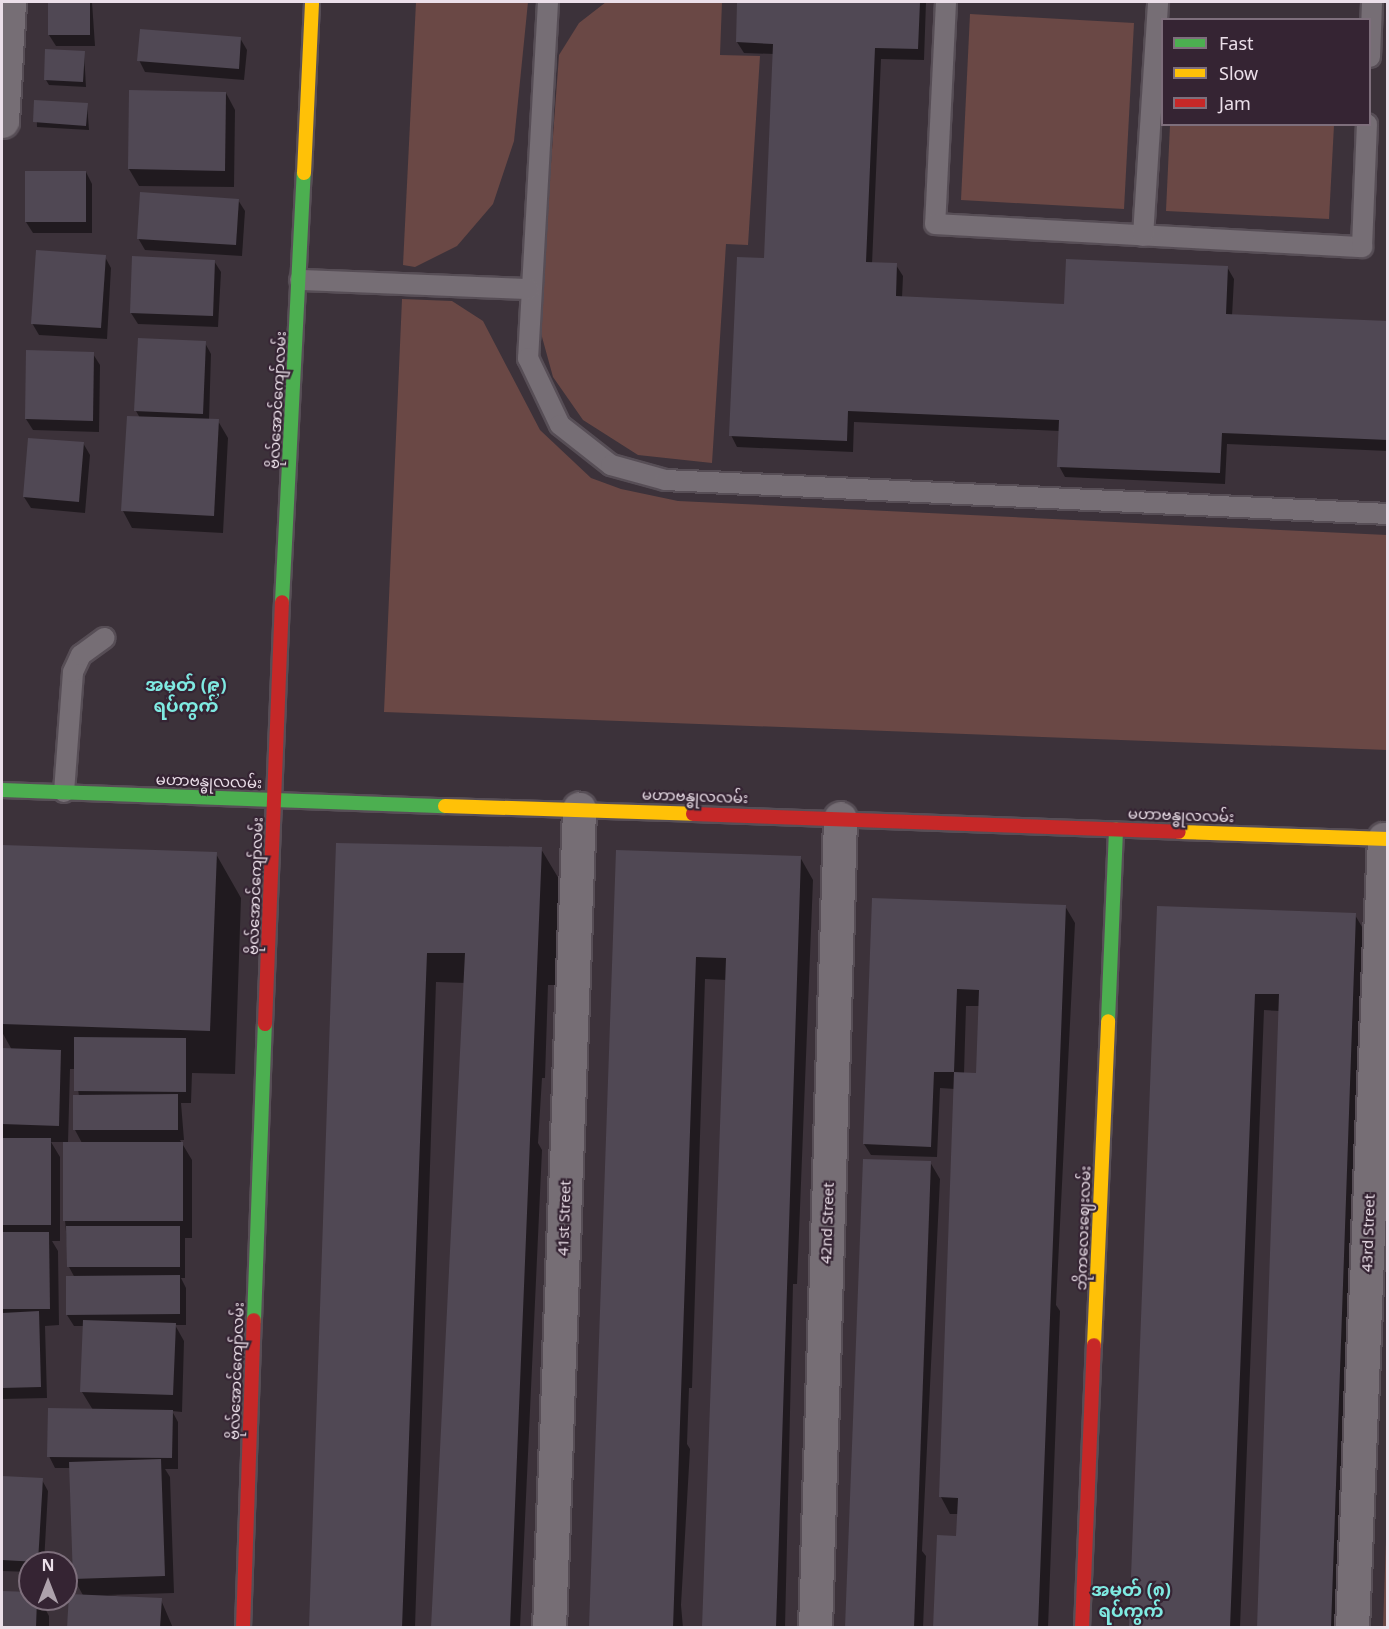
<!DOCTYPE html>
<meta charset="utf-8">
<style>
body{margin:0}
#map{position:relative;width:1389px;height:1629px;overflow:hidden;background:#3c323a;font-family:"Noto Sans","Noto Sans Myanmar",sans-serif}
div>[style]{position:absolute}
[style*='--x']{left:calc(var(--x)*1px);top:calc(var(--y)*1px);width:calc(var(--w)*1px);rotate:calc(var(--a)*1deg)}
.green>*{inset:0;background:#6a4845}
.shadow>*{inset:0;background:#0007}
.building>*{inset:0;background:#504854}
.roads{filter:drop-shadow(2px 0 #574e56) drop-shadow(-2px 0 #574e56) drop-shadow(0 2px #574e56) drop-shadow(0 -2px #574e56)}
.lane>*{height:20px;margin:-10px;padding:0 10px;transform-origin:10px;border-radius:10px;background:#766e75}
.street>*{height:33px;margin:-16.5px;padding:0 16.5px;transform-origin:16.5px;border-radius:16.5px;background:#766e75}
.fast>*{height:14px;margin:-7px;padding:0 7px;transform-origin:7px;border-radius:7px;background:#4caf50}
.slow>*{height:14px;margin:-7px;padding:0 7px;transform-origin:7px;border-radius:7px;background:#ffc107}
.jam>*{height:14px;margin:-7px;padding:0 7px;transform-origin:7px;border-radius:7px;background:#c62828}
span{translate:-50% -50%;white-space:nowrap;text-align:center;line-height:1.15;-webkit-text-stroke:4.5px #352433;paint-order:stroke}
.street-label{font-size:15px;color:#ebdfe9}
.quarter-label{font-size:18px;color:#7feae2;font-weight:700}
.frame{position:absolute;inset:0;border:3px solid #ebdfe9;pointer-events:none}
.legend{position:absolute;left:1161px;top:18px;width:210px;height:108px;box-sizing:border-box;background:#352433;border:2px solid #7e6f7c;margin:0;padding:8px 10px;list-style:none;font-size:18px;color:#ebdfe9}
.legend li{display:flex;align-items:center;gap:12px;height:30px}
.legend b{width:30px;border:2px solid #7e6f7c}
.north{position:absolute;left:18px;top:1551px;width:60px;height:60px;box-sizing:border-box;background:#352433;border:2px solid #7e6f7c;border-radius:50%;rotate:0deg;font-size:16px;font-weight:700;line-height:24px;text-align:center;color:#ebdfe9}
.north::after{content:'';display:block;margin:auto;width:21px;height:27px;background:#aea2ac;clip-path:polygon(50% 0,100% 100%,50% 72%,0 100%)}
</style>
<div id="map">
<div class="green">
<div style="clip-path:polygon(416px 2px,528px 2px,514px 141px,493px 204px,457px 246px,415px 267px,403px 265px)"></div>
<div style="clip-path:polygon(606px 2px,722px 2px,720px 55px,760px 56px,748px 245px,726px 244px,712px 463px,638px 455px,583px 420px,553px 377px,539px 326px,559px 55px,579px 23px)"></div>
<div style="clip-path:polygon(970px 14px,1134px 23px,1124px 209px,961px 200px)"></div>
<div style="clip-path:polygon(1170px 125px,1334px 125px,1329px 219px,1166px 211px)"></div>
<div style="clip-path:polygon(402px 299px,452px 301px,483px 321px,540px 430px,591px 478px,621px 489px,678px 501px,1387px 535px,1387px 750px,384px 712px)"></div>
<div style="clip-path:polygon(1387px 1512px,1388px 1627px,1383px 1628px,1383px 1627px)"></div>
</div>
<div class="shadow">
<div style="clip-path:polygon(49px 2px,92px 2px,95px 46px,56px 46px,49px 35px)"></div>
<div style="clip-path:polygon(739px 2px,926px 2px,924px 60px,881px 59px,872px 264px,896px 265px,903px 276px,902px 298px,1065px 305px,1227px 267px,1234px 279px,1232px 316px,1388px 322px,1388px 451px,1227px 444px,1225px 484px,1065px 477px,1059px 466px,1060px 431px,854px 422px,853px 452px,737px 447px,731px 435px,765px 260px,774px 54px,744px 53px,737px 42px)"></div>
<div style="clip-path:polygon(240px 38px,247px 50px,244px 80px,145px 72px,139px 60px)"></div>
<div style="clip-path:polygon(84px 53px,86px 87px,49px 85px,46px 80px)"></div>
<div style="clip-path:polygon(226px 93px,235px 110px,234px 187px,139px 186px,129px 169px)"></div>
<div style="clip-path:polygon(36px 101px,87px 104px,89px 130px,37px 127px)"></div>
<div style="clip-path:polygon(26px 172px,86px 172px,92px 184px,92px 233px,33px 233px,26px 222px)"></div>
<div style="clip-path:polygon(238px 200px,245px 211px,242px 256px,145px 250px,138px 238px)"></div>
<div style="clip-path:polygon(105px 257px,111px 268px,107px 339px,39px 335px,32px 323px)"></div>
<div style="clip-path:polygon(214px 261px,221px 272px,218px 327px,138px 324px,131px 313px)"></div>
<div style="clip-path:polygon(205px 343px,211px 354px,209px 420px,218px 421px,228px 438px,223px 533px,132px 528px,123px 511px,140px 418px,136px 411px)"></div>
<div style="clip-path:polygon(93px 354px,100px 365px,99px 432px,33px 430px,26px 419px)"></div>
<div style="clip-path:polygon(83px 443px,90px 455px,85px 513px,31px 508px,24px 497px)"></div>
<div style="clip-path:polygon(evenodd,3px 846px,216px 854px,241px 898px,235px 1074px,192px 1073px,191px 1103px,181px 1103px,184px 1140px,180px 1140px,192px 1160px,192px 1238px,185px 1238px,185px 1278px,181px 1278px,186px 1288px,186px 1325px,175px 1325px,184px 1341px,182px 1412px,172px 1411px,178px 1422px,178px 1469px,165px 1469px,170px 1477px,174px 1593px,107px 1595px,161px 1600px,173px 1628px,69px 1628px,84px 1597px,74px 1579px,71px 1468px,55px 1468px,49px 1456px,93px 1410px,82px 1392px,84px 1326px,74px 1326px,67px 1315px,75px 1278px,69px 1267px,65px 1220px,65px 1142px,51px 1142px,60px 1157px,60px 1241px,52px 1241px,58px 1251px,59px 1325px,45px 1326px,47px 1398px,2px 1399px,2px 1050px,12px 1050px,2px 1032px,3px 846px,70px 1069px,75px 1069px,79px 1096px,75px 1130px,82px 1143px,68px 1143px,70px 1069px)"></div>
<div style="clip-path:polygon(541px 849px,559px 879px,557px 985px,548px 985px,545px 1078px,542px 1078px,538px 1143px,542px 1150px,520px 1628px,433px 1628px,466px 983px,436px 982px,415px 1628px,311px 1628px,335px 950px)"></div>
<div style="clip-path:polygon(617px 852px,800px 857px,813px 880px,797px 1284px,793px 1284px,785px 1628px,703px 1628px,727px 980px,705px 979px,692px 1388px,689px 1388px,687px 1444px,690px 1449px,681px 1605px,683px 1628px,591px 1628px)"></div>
<div style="clip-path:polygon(evenodd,873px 900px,1065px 906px,1075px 923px,1056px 1305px,1060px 1311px,1048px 1628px,935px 1628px,958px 1538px,959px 1514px,950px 1514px,941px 1497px,955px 1089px,940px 1088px,937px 1157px,871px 1155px,864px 1144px,873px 900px,966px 1006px,980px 1006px,978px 1075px,964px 1074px,966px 1006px)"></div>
<div style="clip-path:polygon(1159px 907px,1355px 915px,1365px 932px,1338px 1628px,1258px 1628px,1280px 1011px,1264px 1010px,1240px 1628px,1131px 1628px)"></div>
<div style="clip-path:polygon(930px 1162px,940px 1179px,922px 1551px,926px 1556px,923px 1628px,847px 1628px)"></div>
<div style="clip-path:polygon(2px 1477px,42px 1480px,48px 1491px,44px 1563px,30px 1563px,30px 1572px,2px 1571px)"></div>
<div style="clip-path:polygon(2px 1592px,30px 1593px,30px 1599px,40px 1599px,49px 1616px,49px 1628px,2px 1628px)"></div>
</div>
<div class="building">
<div style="clip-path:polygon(48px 2px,90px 2px,90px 35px,48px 35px)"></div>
<div style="clip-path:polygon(737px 2px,920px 2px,918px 49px,875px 48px,866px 262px,897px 263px,896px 296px,1064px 304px,1066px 259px,1228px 266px,1226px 314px,1388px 321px,1388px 440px,1222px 433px,1220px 473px,1057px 467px,1059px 420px,848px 411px,847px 441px,729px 436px,737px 257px,764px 258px,773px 44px,736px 42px)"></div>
<div style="clip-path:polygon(140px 29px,241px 37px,239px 69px,137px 61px)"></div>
<div style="clip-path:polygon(45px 49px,85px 51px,83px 82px,44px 80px)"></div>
<div style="clip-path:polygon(129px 90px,226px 92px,225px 171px,128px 169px)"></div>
<div style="clip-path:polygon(34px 100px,88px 103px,86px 126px,33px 122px)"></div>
<div style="clip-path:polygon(25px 171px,86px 171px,86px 222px,25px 222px)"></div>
<div style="clip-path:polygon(140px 192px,239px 199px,236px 245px,137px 239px)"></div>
<div style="clip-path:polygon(36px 250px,106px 255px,101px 328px,31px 324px)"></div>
<div style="clip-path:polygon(132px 256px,215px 260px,213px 316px,130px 313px)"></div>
<div style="clip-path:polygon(138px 338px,206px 341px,203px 414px,134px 411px)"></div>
<div style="clip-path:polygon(26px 350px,94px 352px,93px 421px,25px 419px)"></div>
<div style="clip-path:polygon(127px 416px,219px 419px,214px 516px,121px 511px)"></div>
<div style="clip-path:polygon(28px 438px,84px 442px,79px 502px,23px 497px)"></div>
<div style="clip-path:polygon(336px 843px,542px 847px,510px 1628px,431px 1628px,465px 953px,427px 953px,402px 1628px,309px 1628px)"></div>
<div style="clip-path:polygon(2px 845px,217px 852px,210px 1031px,2px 1024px)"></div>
<div style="clip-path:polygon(616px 850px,801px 856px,776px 1628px,702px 1628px,726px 958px,696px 957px,673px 1628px,589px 1628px)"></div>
<div style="clip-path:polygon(evenodd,872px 898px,1066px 905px,1038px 1628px,933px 1628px,937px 1535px,956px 1536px,958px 1498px,939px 1497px,954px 1072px,934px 1072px,931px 1147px,863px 1144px,872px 898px,957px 989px,979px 990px,976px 1073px,954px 1072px,957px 989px)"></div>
<div style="clip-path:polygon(1157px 906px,1356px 913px,1331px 1628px,1257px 1628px,1279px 994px,1255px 994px,1230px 1628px,1129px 1628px)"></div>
<div style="clip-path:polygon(74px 1037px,186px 1038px,186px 1092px,74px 1091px)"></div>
<div style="clip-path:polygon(2px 1048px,61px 1050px,59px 1126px,2px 1124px)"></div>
<div style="clip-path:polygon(178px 1094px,178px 1130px,73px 1130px,73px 1095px)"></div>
<div style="clip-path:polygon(2px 1138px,51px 1138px,51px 1225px,2px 1225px)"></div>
<div style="clip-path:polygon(63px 1142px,183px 1142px,183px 1221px,63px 1221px)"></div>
<div style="clip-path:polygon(863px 1159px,931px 1161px,914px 1628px,845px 1628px)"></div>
<div style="clip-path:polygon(66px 1226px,180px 1226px,180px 1267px,67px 1267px)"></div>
<div style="clip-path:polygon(2px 1232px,49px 1232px,50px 1309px,2px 1309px)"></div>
<div style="clip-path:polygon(180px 1275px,180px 1314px,66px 1315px,66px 1276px)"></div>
<div style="clip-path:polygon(39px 1311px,41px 1387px,2px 1388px,2px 1313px)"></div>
<div style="clip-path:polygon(83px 1320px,176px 1323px,173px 1395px,80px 1392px)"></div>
<div style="clip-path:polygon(48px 1408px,173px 1410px,172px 1458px,47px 1457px)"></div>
<div style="clip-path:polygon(161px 1459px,165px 1576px,73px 1579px,69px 1462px)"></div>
<div style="clip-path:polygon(2px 1476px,43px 1478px,38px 1562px,2px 1560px)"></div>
<div style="clip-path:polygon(2px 1591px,30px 1592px,30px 1599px,37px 1599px,36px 1628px,2px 1628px)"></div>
<div style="clip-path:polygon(69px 1594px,162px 1598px,160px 1628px,67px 1628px)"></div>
</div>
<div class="roads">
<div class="lane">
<div style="--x:548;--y:2;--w:357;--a:93.2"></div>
<div style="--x:528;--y:358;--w:74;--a:64.5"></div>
<div style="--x:560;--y:425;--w:65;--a:38.1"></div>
<div style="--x:611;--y:465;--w:56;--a:15.5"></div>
<div style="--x:665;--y:480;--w:724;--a:2.69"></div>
<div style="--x:946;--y:2;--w:222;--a:92.8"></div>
<div style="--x:935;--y:224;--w:428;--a:3.1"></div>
<div style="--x:1362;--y:247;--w:123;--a:-87.7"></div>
<div style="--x:1370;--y:57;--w:55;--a:-87.9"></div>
<div style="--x:1143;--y:236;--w:234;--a:-86.3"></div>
<div style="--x:300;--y:280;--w:229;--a:2.3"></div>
<div style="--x:64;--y:792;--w:120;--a:-85.7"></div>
<div style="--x:73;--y:672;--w:19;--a:-65"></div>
<div style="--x:81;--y:655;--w:29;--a:-36"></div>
</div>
<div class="street">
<div style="--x:2;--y:121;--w:119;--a:-86.6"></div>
<div style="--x:549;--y:1628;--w:820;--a:-87.9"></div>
<div style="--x:815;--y:1628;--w:810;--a:-88.23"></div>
<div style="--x:1352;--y:1628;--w:790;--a:-87.68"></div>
</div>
<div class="fast">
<div style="--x:282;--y:602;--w:430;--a:-87.1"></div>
<div style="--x:2;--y:790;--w:443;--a:2.1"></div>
<div style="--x:1108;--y:1021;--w:192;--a:-87.6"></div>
<div style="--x:254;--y:1320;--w:296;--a:-87.9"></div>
</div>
<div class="slow">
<div style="--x:304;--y:173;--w:171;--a:-87.3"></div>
<div style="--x:445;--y:806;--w:248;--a:1.8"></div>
<div style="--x:1179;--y:832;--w:209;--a:1.9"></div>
<div style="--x:1094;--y:1345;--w:324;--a:-87.5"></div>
</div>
<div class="jam">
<div style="--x:693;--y:814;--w:486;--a:2.1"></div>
<div style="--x:265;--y:1024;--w:422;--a:-87.7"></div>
<div style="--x:243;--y:1628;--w:308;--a:-88"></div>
<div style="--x:1082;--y:1628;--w:283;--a:-87.6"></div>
</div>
</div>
<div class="street-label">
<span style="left:277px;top:400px;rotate:-87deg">ဗိုလ်အောင်ကျော်လမ်း</span>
<span style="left:209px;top:781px;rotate:2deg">မဟာဗန္ဓုလလမ်း</span>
<span style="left:695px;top:796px;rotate:2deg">မဟာဗန္ဓုလလမ်း</span>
<span style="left:1181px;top:815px;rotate:2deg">မဟာဗန္ဓုလလမ်း</span>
<span style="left:255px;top:886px;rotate:-88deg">ဗိုလ်အောင်ကျော်လမ်း</span>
<span style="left:564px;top:1218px;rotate:-88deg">41st Street</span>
<span style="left:827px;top:1223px;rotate:-88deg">42nd Street</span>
<span style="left:1083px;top:1228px;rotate:-88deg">ဘိုကလေးဈေးလမ်း</span>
<span style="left:1368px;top:1233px;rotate:-88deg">43rd Street</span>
<span style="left:236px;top:1371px;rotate:-88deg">ဗိုလ်အောင်ကျော်လမ်း</span>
</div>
<div class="quarter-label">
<span style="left:186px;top:695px">အမှတ် (၉)<br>ရပ်ကွက်</span>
<span style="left:1131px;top:1600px">အမှတ် (၈)<br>ရပ်ကွက်</span>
</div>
<div class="frame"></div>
<ul class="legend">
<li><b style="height:8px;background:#4caf50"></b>Fast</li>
<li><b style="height:8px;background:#ffc107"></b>Slow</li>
<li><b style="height:8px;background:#c62828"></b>Jam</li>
</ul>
<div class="north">N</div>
</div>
